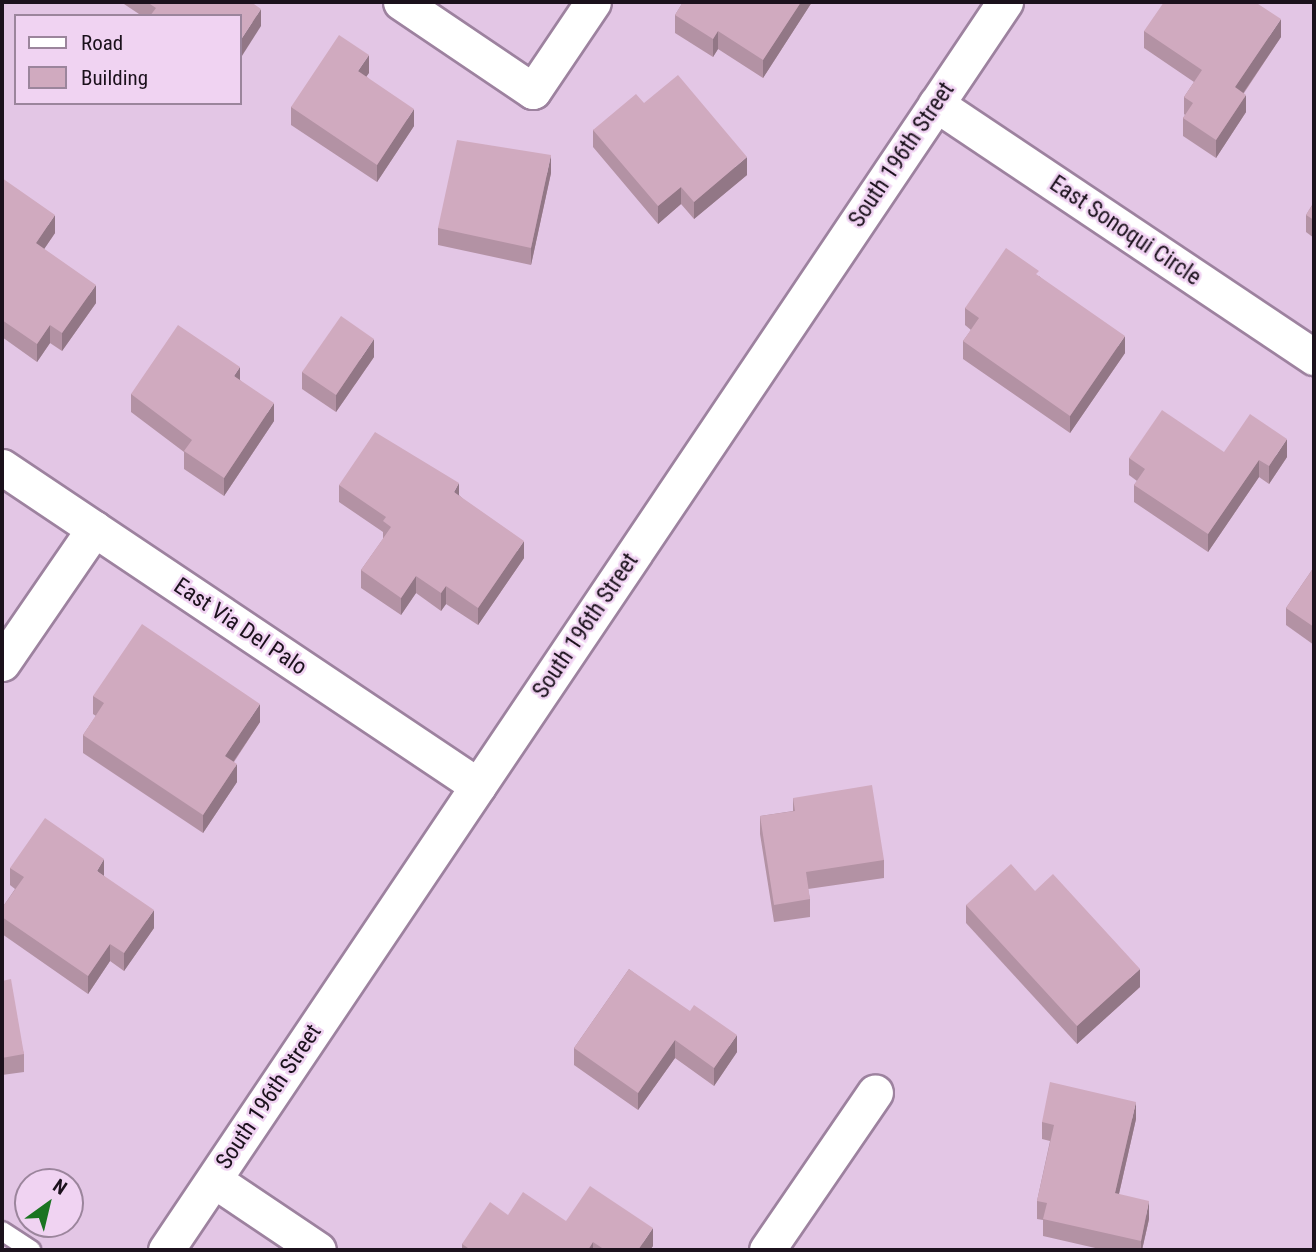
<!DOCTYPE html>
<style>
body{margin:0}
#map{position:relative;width:1316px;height:1252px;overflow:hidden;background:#e3c6e5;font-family:"Roboto Condensed",sans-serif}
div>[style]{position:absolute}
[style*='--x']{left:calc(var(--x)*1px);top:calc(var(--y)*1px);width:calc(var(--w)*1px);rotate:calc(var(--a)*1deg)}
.roads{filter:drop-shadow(2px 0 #9d829f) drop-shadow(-2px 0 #9d829f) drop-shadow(0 2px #9d829f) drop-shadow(0 -2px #9d829f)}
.lane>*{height:18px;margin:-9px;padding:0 9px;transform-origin:9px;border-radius:9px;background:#fff}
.street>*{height:35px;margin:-17.5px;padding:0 17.5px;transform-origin:17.5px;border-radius:17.5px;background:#fff}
.wall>*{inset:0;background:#b392a4}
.shaded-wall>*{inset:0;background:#927786}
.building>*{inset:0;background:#d0aabf}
span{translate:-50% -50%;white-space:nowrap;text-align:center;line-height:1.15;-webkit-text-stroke:5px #f0d3f2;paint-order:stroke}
.street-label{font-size:23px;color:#1b111c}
.frame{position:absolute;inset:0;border:4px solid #1b111c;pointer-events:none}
.legend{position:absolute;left:14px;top:14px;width:228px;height:91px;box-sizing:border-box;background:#f0d3f2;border:2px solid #9b859c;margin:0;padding:9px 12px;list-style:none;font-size:21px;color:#1b111c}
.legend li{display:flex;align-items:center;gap:14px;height:35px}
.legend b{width:35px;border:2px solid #9b859c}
.north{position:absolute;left:14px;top:1168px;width:70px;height:70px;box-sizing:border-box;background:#f0d3f2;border:2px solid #9b859c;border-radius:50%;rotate:34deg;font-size:19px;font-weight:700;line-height:28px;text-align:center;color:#1b111c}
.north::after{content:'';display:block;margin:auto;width:24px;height:32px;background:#1a7421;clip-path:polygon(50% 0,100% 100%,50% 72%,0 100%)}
</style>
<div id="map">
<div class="roads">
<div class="lane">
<div style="--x:2;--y:1231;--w:35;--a:33"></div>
</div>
<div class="street">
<div style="--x:401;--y:2;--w:159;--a:34"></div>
<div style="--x:533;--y:91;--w:107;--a:-56"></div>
<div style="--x:936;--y:104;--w:455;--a:33.8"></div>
<div style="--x:2;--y:467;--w:573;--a:33.83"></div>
<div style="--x:2;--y:663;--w:163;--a:-55.5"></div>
<div style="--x:214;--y:1180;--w:125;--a:33.9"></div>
<div style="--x:166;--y:1250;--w:1504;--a:-56.09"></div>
<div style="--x:767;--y:1250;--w:191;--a:-55.6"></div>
</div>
</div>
<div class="wall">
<div style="clip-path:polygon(124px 2px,251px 2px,261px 26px,240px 16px,142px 16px,124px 4px)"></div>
<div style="clip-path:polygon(683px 2px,812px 2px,763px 78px,718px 49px,713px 57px,675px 33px,675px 15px)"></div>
<div style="clip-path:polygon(1144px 31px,1281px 37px,1244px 93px,1246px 112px,1216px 158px,1183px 136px,1183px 118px,1185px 115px,1184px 114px,1184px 97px,1194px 82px,1144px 48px)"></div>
<div style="clip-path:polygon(369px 73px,366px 76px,414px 126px,377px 182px,291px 125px,291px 107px)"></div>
<div style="clip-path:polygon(644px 103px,747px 175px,694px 219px,681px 204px,658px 224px,593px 147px,593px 130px)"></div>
<div style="clip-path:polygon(551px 173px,531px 265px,438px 245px,438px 228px)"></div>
<div style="clip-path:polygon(2px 178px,55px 233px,44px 249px,96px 303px,62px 351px,50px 343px,37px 362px,2px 337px)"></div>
<div style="clip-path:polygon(1314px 202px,1314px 238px,1306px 232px,1306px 215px)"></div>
<div style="clip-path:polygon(1039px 276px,1125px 353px,1070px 433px,963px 359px,963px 341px,971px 330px,965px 325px,965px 308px)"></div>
<div style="clip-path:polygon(374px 357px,336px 412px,302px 389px,302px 372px)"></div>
<div style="clip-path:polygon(240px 380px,274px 421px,224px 496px,184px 469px,184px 452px,131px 412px,131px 394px)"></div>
<div style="clip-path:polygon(1224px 452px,1287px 457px,1269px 484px,1259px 477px,1208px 552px,1134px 502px,1134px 485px,1137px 481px,1129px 475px,1129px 458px)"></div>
<div style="clip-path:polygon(339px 485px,459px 495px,524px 558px,478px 625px,446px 604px,441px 611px,416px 593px,401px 615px,361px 588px,361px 570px,383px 539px,383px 532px,339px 502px)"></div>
<div style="clip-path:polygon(1314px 567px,1314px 645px,1286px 625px,1286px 608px)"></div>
<div style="clip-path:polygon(93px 696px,260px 722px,234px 762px,237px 782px,203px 833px,83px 753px,83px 735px,96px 716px,93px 714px)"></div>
<div style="clip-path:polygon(793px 798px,884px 860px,884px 878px,808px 889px,810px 899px,810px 917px,774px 922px,760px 834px,760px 816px,793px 811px)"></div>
<div style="clip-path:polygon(10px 868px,104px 876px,154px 928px,124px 971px,110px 961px,88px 994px,2px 934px,2px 908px,15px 889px,10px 885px)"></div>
<div style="clip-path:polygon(1035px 891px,1140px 987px,1077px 1044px,966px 923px,966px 905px)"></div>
<div style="clip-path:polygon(629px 969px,737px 1052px,714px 1086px,675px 1058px,638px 1110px,574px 1065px,574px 1048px)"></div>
<div style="clip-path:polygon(2px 981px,24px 1054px,24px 1072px,2px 1075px)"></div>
<div style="clip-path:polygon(1136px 1119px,1119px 1194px,1149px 1219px,1142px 1250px,1104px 1250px,1043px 1236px,1043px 1220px,1037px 1219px,1037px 1201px,1050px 1141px,1042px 1139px,1042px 1122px)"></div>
<div style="clip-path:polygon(508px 1215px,566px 1221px,653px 1246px,650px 1250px,462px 1250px,462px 1244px)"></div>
</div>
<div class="shaded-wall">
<div style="clip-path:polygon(801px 2px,812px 2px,763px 78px,763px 60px)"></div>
<div style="clip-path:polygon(261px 9px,261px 26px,240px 59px,240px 41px)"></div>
<div style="clip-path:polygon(1281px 19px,1281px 37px,1235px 105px,1235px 87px)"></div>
<div style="clip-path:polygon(718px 31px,718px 49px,713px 57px,713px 39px)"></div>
<div style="clip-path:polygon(369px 55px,369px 73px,358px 88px,358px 71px)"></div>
<div style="clip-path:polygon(1246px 95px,1246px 112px,1216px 158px,1216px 140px)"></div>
<div style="clip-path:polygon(414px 109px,414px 126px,377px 182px,377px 165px)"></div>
<div style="clip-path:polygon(551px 155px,551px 173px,531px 265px,531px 248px)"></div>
<div style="clip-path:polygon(747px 157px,747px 175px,694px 219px,694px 202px)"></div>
<div style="clip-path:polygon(681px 187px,681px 204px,658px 224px,658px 206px)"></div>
<div style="clip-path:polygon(55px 215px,55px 233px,36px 261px,36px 243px)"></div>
<div style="clip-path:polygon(96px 285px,96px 303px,62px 351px,62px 333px)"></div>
<div style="clip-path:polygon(50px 325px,50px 343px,37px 362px,37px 344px)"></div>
<div style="clip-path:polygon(1125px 336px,1125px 353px,1070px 433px,1070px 416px)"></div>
<div style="clip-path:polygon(374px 339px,374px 357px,336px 412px,336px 395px)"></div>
<div style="clip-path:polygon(240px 367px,240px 384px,234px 376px)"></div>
<div style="clip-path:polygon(274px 403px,274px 421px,224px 496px,224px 478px)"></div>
<div style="clip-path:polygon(1287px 439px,1287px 457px,1269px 484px,1269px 466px)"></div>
<div style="clip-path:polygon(1259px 460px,1259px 477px,1208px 552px,1208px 534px)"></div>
<div style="clip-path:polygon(459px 483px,459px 501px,454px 492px)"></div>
<div style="clip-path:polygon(524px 541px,524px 558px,478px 625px,478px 608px)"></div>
<div style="clip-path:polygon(416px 576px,416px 593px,401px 615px,401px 598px)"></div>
<div style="clip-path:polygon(446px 586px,446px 604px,441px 611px,441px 593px)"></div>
<div style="clip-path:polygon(260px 704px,260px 722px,225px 774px,225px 756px)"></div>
<div style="clip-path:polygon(237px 764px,237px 782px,203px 833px,203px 815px)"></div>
<div style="clip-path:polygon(104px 859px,104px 877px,97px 871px)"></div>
<div style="clip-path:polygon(154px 910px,154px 928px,124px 971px,124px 953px)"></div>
<div style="clip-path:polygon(110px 944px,110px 961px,88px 994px,88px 976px)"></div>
<div style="clip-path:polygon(1140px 969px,1140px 987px,1077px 1044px,1077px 1026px)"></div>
<div style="clip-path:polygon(737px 1035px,737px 1052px,714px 1086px,714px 1068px)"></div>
<div style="clip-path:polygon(675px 1040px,675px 1058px,638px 1110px,638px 1093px)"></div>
<div style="clip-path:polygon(1136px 1102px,1136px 1119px,1115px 1211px,1115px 1193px)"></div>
<div style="clip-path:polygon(1149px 1201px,1149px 1219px,1142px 1250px,1141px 1250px,1141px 1241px)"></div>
<div style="clip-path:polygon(653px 1228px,653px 1246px,650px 1250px,638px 1250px)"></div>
<div style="clip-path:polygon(593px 1242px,593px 1250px,588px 1250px)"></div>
</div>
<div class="building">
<div style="clip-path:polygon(147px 2px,251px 2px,261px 9px,240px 41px,240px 16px,150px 16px,156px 8px)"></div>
<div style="clip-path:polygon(683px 2px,801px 2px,763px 60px,718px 31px,713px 39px,675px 15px)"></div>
<div style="clip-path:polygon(1164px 2px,1255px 2px,1281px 19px,1235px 87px,1246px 95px,1216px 140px,1183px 118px,1193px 103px,1184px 97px,1202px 70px,1144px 31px)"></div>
<div style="clip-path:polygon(339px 35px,369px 55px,358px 71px,414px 109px,377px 165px,291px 107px)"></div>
<div style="clip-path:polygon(678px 75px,747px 157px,694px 202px,681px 187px,658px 206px,593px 130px,636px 94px,644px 103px)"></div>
<div style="clip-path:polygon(457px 140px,551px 155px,531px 248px,438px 228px)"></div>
<div style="clip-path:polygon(2px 178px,55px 215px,36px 243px,96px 285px,62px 333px,50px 325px,37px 344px,2px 320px)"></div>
<div style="clip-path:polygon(1314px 202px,1314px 220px,1306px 215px)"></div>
<div style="clip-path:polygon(1006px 248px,1039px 271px,1036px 274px,1125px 336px,1070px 416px,963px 341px,979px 318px,965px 308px)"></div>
<div style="clip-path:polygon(341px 316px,374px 339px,336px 395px,302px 372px)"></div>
<div style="clip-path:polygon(178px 325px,240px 367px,234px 376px,274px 403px,224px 478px,184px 451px,192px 440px,131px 394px)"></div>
<div style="clip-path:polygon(1162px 410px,1224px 452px,1250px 414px,1287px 439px,1269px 466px,1259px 460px,1208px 534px,1134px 485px,1145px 469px,1129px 458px)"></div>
<div style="clip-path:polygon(375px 432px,459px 483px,454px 492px,524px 541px,478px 608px,446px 586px,441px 593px,416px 576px,401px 598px,361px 570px,391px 527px,383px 521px,386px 517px,339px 485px)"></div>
<div style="clip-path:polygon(1314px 567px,1314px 627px,1286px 608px)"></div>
<div style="clip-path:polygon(142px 624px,260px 704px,225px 756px,237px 764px,203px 815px,83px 735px,104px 703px,93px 696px)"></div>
<div style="clip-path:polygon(872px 785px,884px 860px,806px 872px,810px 899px,774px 905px,760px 816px,795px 811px,793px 798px)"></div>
<div style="clip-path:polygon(45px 818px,104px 859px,97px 871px,154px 910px,124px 953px,110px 944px,88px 976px,2px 917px,2px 908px,24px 877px,10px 868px)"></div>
<div style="clip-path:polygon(1011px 864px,1035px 891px,1053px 874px,1140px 969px,1077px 1026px,966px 905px)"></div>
<div style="clip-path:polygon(629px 969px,690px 1011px,694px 1005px,737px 1035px,714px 1068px,675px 1040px,638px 1093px,574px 1048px)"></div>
<div style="clip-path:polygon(11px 979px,24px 1054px,2px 1058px,2px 981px)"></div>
<div style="clip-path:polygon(1050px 1082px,1136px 1102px,1115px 1193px,1149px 1201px,1141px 1241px,1043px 1219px,1047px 1203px,1037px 1201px,1054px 1125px,1042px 1122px)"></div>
<div style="clip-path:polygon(590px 1186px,653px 1228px,638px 1250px,605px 1250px,593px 1242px,588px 1250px,471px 1250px,462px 1244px,490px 1202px,508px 1215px,523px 1192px,566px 1221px)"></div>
</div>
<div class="street-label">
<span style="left:902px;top:155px;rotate:-56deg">South 196th Street</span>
<span style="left:1125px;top:231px;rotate:34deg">East Sonoqui Circle</span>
<span style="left:586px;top:626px;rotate:-56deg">South 196th Street</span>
<span style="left:240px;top:627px;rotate:34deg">East Via Del Palo</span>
<span style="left:269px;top:1097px;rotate:-56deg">South 196th Street</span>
</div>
<div class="frame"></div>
<ul class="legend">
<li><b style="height:9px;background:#fff"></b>Road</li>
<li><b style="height:19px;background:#d0aabf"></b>Building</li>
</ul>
<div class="north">N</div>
</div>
